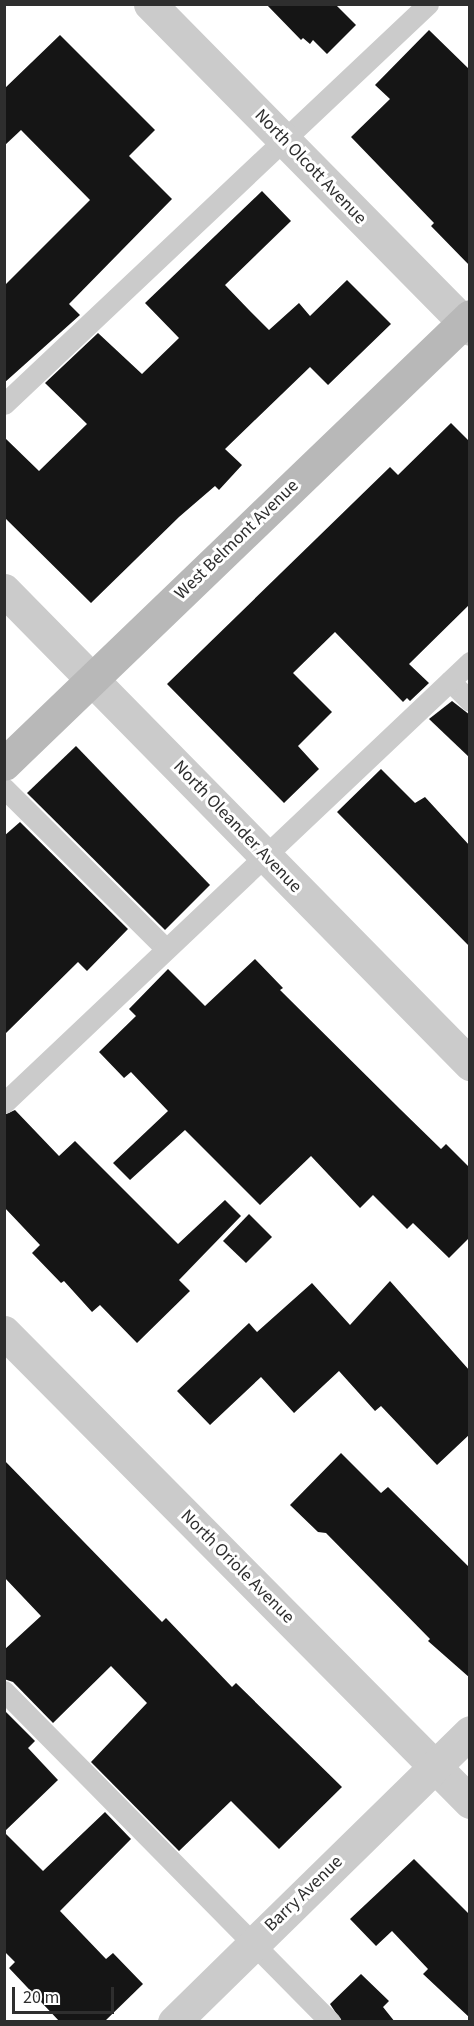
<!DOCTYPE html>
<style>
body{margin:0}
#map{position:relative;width:474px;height:2026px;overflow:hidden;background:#fff;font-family:"Source Sans 3",sans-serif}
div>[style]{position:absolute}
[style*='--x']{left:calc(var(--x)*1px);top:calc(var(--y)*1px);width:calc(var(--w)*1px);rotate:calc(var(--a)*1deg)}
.building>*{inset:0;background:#151515}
.lane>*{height:21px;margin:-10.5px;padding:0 10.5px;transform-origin:10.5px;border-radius:10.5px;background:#cbcbcb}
.street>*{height:33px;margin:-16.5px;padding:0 16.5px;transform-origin:16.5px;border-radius:16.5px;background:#cbcbcb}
.secondary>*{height:33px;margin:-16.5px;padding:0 16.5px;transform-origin:16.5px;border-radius:16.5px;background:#b8b8b8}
span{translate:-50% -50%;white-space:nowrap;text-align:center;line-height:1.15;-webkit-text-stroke:6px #fff;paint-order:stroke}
.street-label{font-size:18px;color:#2e2e2e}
.frame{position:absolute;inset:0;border:6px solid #2e2e2e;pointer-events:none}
.scale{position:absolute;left:12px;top:1987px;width:102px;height:27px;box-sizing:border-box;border:3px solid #2e2e2e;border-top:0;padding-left:8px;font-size:18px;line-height:21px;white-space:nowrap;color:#2e2e2e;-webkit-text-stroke:4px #fff;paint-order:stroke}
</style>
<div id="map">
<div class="building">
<div style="clip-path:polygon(266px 4px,335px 4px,356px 25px,327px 54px,313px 40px,310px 44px,303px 38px,301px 40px)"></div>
<div style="clip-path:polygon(429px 30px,470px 70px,470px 266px,431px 226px,434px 223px,351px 137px,390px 99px,375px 85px)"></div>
<div style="clip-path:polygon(60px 35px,155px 130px,129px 156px,172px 199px,69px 304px,80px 315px,4px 383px,4px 286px,90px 200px,21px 130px,4px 146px,4px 89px)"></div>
<div style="clip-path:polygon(262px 191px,291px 221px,225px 285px,249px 310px,269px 330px,299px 303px,310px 316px,347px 280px,391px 324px,328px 385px,310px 367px,225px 449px,242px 465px,219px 490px,215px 486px,179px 517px,91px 603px,4px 517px,4px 437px,39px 471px,87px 424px,45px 383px,98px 333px,142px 374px,179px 338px,145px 303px)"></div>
<div style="clip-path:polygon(451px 423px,470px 442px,470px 604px,409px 664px,429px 683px,410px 701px,407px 698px,403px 702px,335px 632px,293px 673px,332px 712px,298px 746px,319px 769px,284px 803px,167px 684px,390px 467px,398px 475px)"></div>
<div style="clip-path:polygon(452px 701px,470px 715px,470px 758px,429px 719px)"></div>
<div style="clip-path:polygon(76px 746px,210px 885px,165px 930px,27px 793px)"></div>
<div style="clip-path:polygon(381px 769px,415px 803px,425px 797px,470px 846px,470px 947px,337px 812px)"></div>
<div style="clip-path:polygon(20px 822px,128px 929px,87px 971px,78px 962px,4px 1035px,4px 836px)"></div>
<div style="clip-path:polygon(255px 959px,283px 988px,280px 990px,400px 1109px,441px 1149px,446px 1144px,470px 1168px,470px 1237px,449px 1258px,413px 1223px,407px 1229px,373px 1195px,360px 1208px,311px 1156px,260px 1205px,185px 1130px,130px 1180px,113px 1163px,168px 1111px,131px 1072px,124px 1078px,99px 1052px,136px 1016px,129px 1009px,168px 969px,205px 1006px)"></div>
<div style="clip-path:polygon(15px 1110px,59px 1156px,75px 1141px,178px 1244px,225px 1200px,241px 1216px,179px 1280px,190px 1291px,137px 1343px,100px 1305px,92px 1312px,64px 1281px,61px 1283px,32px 1253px,40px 1245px,4px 1207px,4px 1115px)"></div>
<div style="clip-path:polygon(249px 1214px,272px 1237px,246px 1263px,223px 1241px)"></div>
<div style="clip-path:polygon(390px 1281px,470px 1371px,470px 1434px,437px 1465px,381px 1406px,375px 1411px,339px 1371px,294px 1413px,261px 1377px,210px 1425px,177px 1391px,249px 1323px,257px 1332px,312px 1283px,350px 1325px)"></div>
<div style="clip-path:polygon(341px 1453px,381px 1493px,388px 1487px,470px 1568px,470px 1678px,428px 1641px,430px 1639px,326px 1533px,318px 1532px,290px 1505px)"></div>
<div style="clip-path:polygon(4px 1460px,162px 1622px,166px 1618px,232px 1687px,236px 1683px,342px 1787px,279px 1849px,231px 1801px,179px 1851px,91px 1762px,147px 1703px,111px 1666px,53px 1723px,13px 1682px,4px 1679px,4px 1650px,41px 1616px,4px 1577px)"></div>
<div style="clip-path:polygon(4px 1710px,35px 1741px,28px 1748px,58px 1780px,4px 1832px)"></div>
<div style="clip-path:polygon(105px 1812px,131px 1839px,60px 1911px,106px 1959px,113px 1953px,143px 1984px,104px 2022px,60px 2022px,9px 1968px,15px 1962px,4px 1951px,4px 1832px,43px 1871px)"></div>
<div style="clip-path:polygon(414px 1859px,470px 1915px,470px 2018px,423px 1974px,428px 1969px,392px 1931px,376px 1946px,350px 1919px)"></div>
<div style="clip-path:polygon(361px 1974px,389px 2001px,383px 2007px,395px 2022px,342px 2022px,330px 2004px)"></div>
</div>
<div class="lane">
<div style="--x:4;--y:404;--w:583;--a:-43.33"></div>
<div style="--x:450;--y:681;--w:28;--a:45"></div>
<div style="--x:4;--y:788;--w:228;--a:44.8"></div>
<div style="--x:4;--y:1103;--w:642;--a:-43.42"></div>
<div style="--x:4;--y:1691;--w:465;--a:45.4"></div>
</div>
<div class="street">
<div style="--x:150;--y:4;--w:456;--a:45.4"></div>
<div style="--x:4;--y:590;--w:665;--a:45.49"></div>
<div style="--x:4;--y:1332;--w:662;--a:45.24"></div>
<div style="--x:174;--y:2022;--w:414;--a:-44.4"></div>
</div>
<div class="secondary">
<div style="--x:4;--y:764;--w:646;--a:-43.87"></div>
</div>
<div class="street-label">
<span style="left:310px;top:167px;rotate:46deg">North Olcott Avenue</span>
<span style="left:237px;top:540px;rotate:-44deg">West Belmont Avenue</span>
<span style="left:237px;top:827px;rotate:46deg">North Oleander Avenue</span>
<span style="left:237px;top:1567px;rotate:45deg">North Oriole Avenue</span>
<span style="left:304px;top:1894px;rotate:-44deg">Barry Avenue</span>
</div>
<div class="frame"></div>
<div class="scale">20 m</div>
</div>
